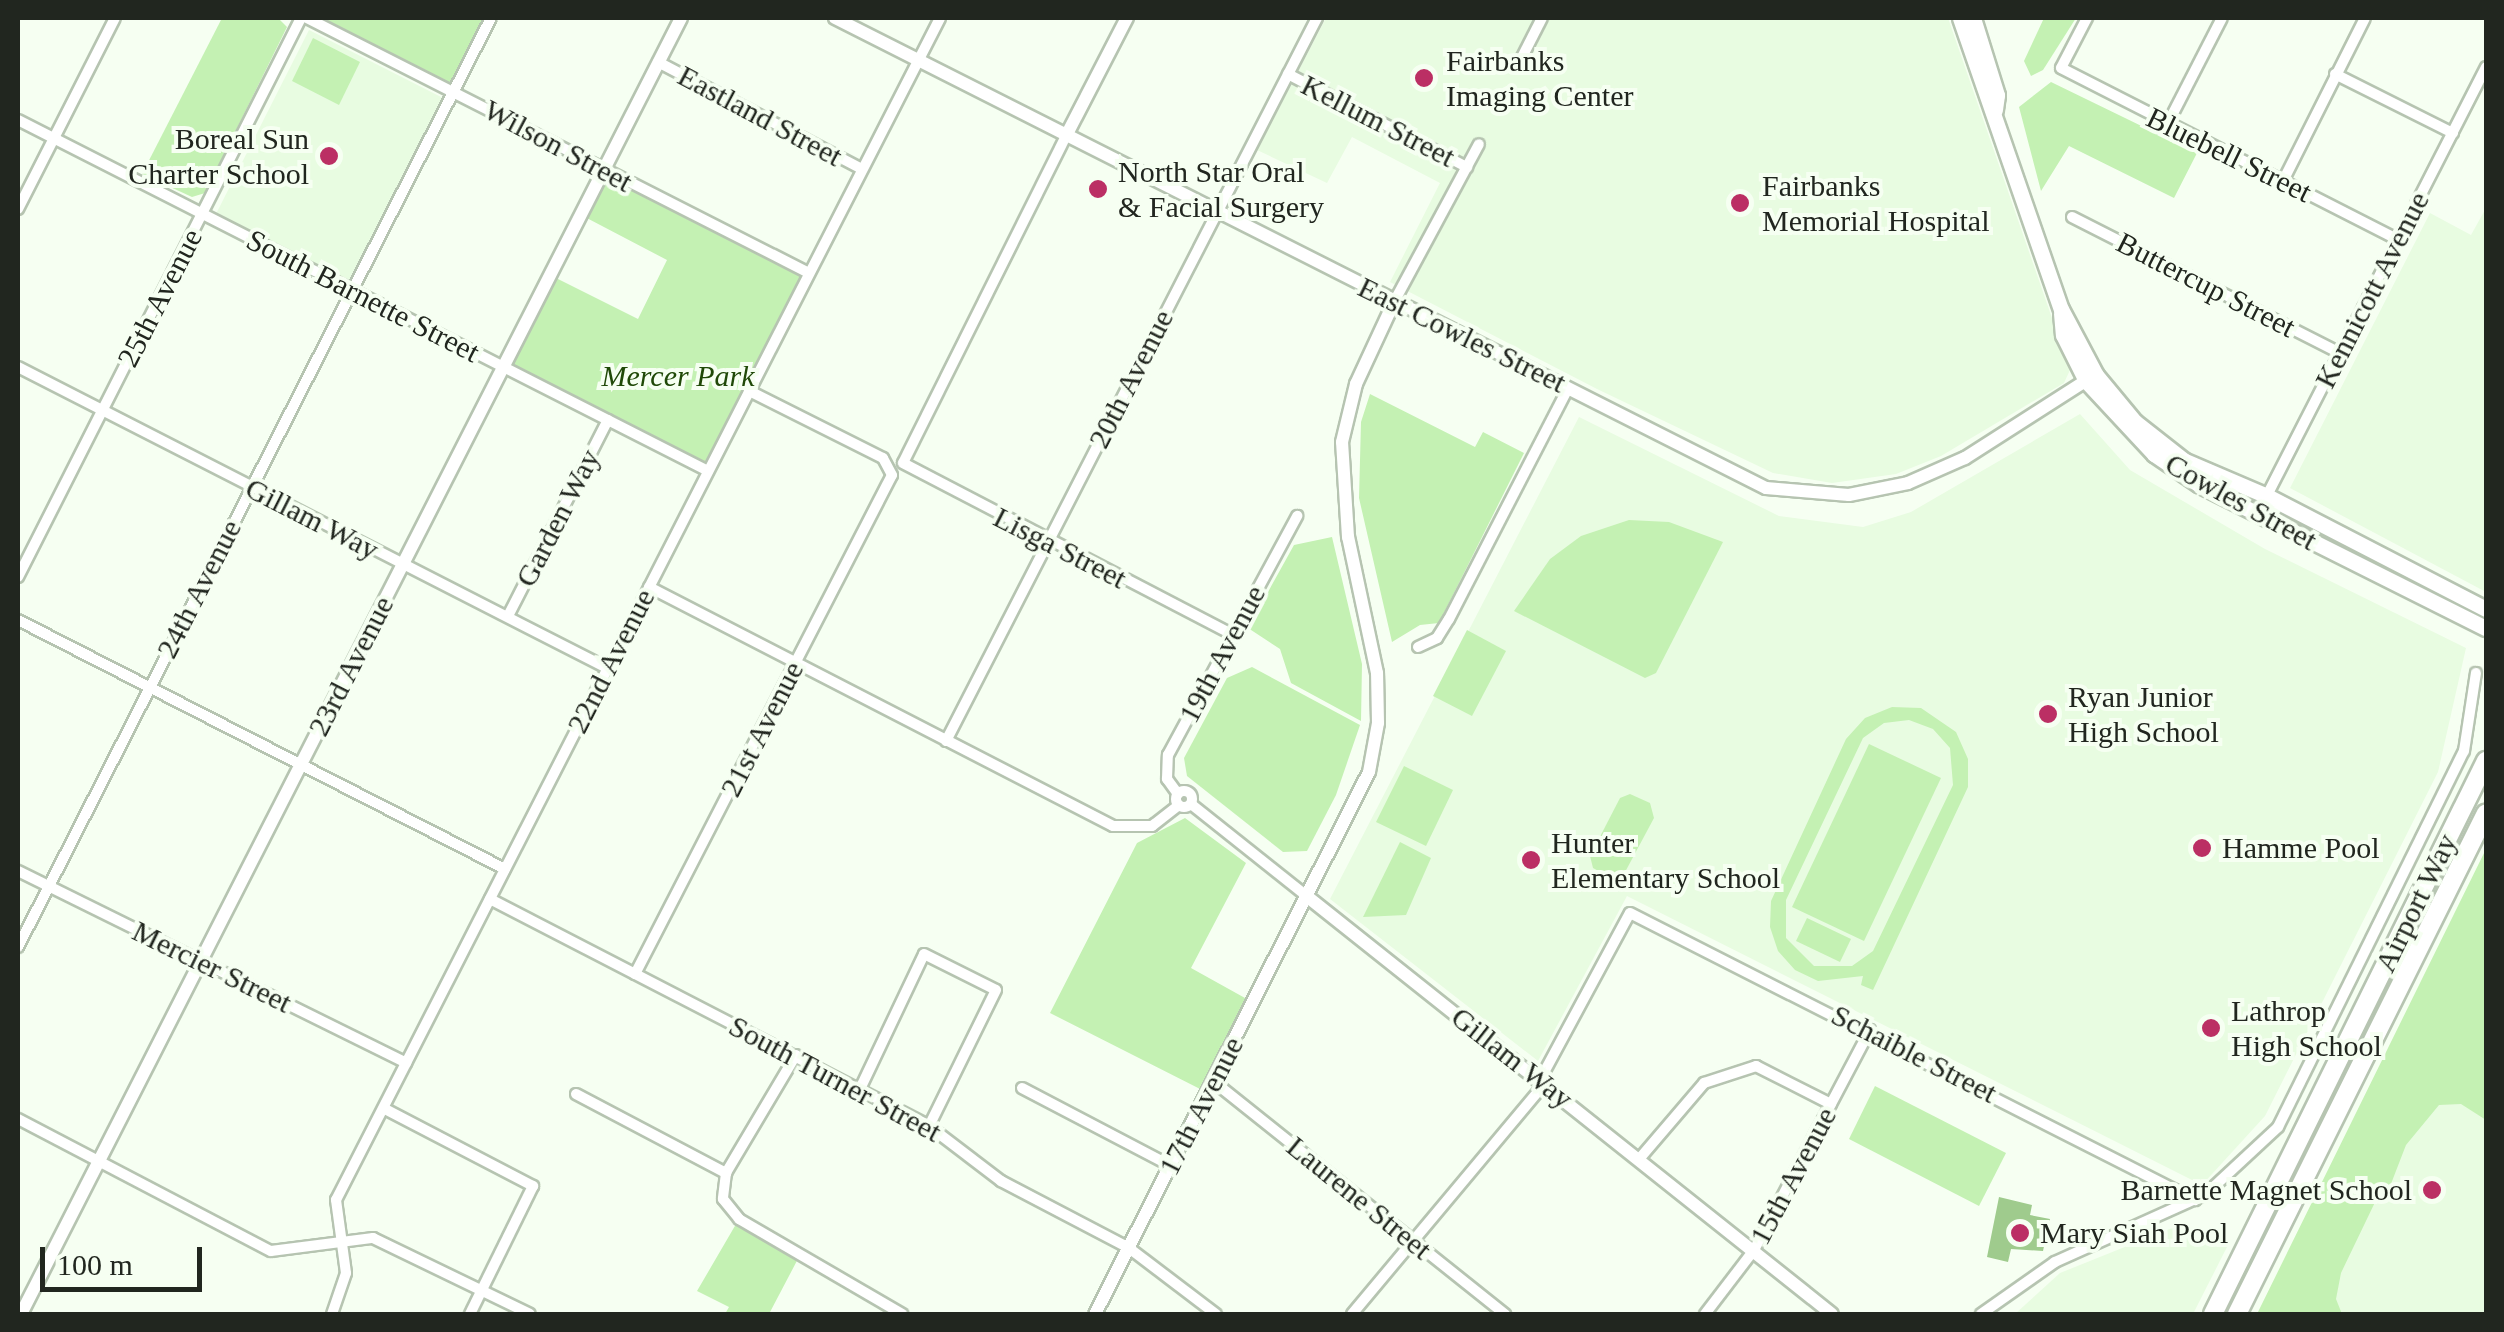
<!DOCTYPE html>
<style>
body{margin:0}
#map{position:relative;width:2504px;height:1332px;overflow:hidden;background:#f6fff2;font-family:"Times New Roman",serif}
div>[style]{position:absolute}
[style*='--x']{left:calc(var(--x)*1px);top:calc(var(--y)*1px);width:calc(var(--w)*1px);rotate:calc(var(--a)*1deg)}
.built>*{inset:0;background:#e8fce1}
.green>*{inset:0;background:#c4f1b3}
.water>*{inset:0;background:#9fcb8d}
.roads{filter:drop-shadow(2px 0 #b6c4b1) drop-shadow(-2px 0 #b6c4b1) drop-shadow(0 2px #b6c4b1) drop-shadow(0 -2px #b6c4b1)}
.minor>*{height:10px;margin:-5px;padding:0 5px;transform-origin:5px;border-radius:5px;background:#fff}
.minor>.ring{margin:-5px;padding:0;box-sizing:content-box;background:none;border:10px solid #fff;border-radius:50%}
.tertiary>*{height:12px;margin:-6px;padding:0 6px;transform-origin:6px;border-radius:6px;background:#fff}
.secondary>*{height:15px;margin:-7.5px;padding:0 7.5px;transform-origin:7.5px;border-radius:7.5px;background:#fff}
.primary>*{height:18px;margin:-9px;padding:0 9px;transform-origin:9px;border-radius:9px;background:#fff}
.dots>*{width:28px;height:28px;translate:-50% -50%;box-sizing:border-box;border:5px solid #f6fff2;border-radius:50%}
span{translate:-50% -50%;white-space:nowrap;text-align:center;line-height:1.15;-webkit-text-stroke:8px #f6fff2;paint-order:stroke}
.poi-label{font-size:30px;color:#21261f}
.left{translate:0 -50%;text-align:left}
.right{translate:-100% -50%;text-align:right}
.street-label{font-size:30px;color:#21261f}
.park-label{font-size:30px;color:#204908;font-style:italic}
.frame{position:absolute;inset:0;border:20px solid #21261f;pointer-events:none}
.scale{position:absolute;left:40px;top:1247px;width:162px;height:45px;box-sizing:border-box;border:5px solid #21261f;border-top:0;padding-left:12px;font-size:30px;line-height:35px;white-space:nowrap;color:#21261f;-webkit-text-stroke:8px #f6fff2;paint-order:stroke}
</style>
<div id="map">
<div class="built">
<div style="clip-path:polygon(1326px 18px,1948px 18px,2070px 370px,2064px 383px,1941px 456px,1896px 474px,1832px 483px,1773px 473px,1597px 389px,1390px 282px,1440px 183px,1352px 137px,1327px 183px,1257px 150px)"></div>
<div style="clip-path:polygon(309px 30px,443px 98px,350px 282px,216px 214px)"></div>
<div style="clip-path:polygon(2486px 208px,2486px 592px,2290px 488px,2430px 213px,2471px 235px)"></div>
<div style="clip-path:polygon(2080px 414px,2130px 470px,2265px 549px,2466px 648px,2438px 772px,2265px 1116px,2202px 1185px,1627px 896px,1538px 1061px,1330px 899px,1579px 417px,1779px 516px,1863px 527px,1911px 512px)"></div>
<div style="clip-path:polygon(2456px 1035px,2486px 1077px,2486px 1314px,2344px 1314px,2321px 1303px)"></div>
<div style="clip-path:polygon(2182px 1224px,2227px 1247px,2193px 1314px,2015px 1314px,2060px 1273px)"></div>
</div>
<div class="green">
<div style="clip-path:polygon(222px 18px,278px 18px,287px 27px,205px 193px,192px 197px,142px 174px)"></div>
<div style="clip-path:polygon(307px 18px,491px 18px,453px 91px)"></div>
<div style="clip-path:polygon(2044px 18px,2076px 18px,2043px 70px,2031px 76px,2024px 61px)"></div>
<div style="clip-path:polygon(313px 38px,360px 62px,339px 105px,292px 81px)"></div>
<div style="clip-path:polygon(2051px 82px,2197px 153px,2174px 198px,2069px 146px,2041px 191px,2019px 107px)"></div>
<div style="clip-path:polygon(604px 171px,809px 273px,708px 471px,504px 368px,550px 275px,638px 319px,667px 260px,581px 215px)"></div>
<div style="clip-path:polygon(1370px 394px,1475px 447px,1483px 432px,1524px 453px,1439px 623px,1420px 625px,1392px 642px,1359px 498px,1361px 422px)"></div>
<div style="clip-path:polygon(1629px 520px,1669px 522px,1723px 542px,1656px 673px,1645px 678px,1514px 611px,1550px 559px,1581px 536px)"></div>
<div style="clip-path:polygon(1332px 537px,1362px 664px,1361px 721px,1291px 683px,1280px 649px,1248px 628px,1294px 545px)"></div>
<div style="clip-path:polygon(1467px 630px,1506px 651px,1472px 716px,1433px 696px)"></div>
<div style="clip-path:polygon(1252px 667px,1360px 725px,1336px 795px,1307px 851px,1283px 852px,1187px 776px,1184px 758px,1227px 678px)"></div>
<div style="clip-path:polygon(evenodd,1892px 707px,1921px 708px,1956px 732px,1968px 759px,1968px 787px,1873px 990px,1861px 985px,1863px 976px,1818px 981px,1795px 970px,1778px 951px,1770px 927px,1771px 901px,1846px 739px,1865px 718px,1892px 707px,1909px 720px,1933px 729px,1950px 748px,1953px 785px,1873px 951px,1852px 966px,1814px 966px,1786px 938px,1786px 900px,1863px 738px,1884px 723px,1909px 720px)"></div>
<div style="clip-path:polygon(1869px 744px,1941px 778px,1864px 941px,1792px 907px)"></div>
<div style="clip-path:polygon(1404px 766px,1453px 790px,1426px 846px,1376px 822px)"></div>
<div style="clip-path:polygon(1630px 794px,1650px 803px,1654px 818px,1624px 874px,1611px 878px,1593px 868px,1590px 856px,1620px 798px)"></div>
<div style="clip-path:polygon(1185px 818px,1246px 863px,1191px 968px,1254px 1003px,1208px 1093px,1050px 1013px,1137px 843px)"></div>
<div style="clip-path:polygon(1400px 842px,1431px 858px,1406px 915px,1363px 917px)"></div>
<div style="clip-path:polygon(2486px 849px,2486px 1120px,2461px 1104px,2439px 1105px,2406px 1145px,2389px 1189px,2377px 1185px,2378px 1196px,2341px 1273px,2336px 1299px,2342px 1314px,2257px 1314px)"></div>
<div style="clip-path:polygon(1807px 918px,1851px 939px,1840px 962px,1796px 941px)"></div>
<div style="clip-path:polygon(1875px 1086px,2006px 1153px,1979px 1206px,1849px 1139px)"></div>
<div style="clip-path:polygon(739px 1219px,800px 1255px,769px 1314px,725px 1314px,729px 1307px,697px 1291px)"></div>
</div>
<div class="water">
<div style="clip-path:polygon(1999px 1197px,2032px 1205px,2030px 1215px,2050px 1219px,2043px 1251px,2011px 1249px,2008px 1262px,1987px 1257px)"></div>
</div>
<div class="roads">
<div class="minor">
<div style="--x:307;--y:18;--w:563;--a:26.93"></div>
<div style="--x:2087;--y:18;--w:56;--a:117.5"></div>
<div style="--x:2061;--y:68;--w:379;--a:27"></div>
<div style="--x:658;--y:62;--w:230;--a:27.7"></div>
<div style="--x:1517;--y:67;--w:55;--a:-63"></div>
<div style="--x:1288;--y:74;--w:202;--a:27.5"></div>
<div style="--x:2335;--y:74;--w:132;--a:26.6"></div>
<div style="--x:18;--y:120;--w:774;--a:26.96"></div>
<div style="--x:2167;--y:125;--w:120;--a:-62.8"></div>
<div style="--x:1066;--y:136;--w:365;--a:116.5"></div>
<div style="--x:903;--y:463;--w:370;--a:27.5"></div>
<div style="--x:2283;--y:181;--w:182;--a:-63.3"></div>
<div style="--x:18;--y:209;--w:214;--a:-63.1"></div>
<div style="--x:2072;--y:217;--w:301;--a:26.9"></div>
<div style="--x:1394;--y:302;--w:179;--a:-61.7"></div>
<div style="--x:18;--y:367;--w:661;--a:27.07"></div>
<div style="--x:2258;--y:513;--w:501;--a:-62.92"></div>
<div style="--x:18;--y:577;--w:627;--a:-63.15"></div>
<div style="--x:649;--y:587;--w:522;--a:27.25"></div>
<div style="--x:1113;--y:826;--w:39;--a:0"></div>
<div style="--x:1152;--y:826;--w:34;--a:-38"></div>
<div style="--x:508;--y:616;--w:220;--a:-63"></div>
<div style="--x:18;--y:620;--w:547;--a:27.08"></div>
<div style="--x:1418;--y:647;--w:21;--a:-25"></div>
<div style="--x:1437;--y:638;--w:22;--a:-58"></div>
<div style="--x:1449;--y:619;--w:260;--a:-62.7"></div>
<div style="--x:946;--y:741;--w:813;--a:-62.84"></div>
<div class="ring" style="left:1176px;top:791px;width:6px;height:6px"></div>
<div style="--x:1178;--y:794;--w:19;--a:-126"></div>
<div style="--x:1167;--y:779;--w:24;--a:-88"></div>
<div style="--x:1168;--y:755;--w:272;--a:-61.6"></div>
<div style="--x:1191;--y:804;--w:151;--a:38.5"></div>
<div style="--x:18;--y:871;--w:433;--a:26.3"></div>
<div style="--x:490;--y:899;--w:494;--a:27.3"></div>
<div style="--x:929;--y:1126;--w:91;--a:37.4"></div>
<div style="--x:1001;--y:1181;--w:144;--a:27.6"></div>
<div style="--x:1129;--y:1248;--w:109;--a:37.2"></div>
<div style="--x:18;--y:947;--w:1042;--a:-63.02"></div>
<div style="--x:635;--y:974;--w:561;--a:-62.75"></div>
<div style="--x:892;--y:475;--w:19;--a:-118"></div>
<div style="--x:883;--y:458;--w:150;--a:-153.4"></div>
<div style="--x:796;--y:1055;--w:137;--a:120.7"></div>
<div style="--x:726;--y:1173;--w:26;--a:97"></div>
<div style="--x:723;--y:1199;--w:26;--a:51"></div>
<div style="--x:739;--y:1219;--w:189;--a:30.2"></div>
<div style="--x:1541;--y:1078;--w:187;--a:-61.7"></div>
<div style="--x:1630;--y:913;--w:634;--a:26.93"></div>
<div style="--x:1213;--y:1081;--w:374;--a:38.6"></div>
<div style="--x:1022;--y:1088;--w:168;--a:27.6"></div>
<div style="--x:860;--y:1089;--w:149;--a:-64.6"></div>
<div style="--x:924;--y:954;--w:80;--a:26.6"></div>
<div style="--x:996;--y:990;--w:152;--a:116.2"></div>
<div style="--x:576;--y:1094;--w:170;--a:27.8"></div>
<div style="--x:385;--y:1109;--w:167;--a:27.5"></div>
<div style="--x:533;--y:1186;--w:143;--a:116.2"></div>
<div style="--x:18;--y:1119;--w:285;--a:27.6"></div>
<div style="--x:271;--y:1251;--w:103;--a:-7.3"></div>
<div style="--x:373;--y:1238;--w:174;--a:25.8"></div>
<div style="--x:1640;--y:1158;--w:99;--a:-49.5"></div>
<div style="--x:1704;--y:1083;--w:55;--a:-18.1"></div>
<div style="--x:1756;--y:1066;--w:84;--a:26.9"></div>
<div style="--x:332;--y:1314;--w:43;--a:-71.1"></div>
<div style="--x:346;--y:1273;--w:74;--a:-97.8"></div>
<div style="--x:336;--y:1200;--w:1327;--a:-62.93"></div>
<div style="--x:1352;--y:1314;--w:301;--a:-50.1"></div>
<div style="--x:1705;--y:1314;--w:81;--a:-52.6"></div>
<div style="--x:1754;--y:1250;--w:249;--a:-62.2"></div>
<div style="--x:1981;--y:1314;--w:90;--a:-35.1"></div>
<div style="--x:2055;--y:1262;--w:166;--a:-24.2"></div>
<div style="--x:2206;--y:1194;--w:98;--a:-42.9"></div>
<div style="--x:2278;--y:1127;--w:419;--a:-63.7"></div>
<div style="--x:2464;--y:751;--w:79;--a:-81.3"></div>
</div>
<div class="tertiary">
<div style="--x:835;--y:18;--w:1043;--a:26.79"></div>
<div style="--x:1766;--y:488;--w:83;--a:4.8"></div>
<div style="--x:1849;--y:495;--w:60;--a:-11.5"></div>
<div style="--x:1908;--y:483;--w:62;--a:-23.7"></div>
<div style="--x:1965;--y:458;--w:148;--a:-32.6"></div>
<div style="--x:1066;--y:136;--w:133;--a:-62.7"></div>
<div style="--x:1309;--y:898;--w:668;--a:38.5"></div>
<div style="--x:21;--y:1314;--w:1454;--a:-63.01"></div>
<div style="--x:1095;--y:1314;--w:607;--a:-63.18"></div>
<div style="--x:1369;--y:772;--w:50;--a:-79.6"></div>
<div style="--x:1378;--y:723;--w:50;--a:-91.1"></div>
<div style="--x:1377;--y:673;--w:139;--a:-102"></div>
<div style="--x:1348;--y:537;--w:95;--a:-93.6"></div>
<div style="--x:1342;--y:442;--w:60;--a:-76.4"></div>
<div style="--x:1356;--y:384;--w:90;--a:-65.1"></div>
</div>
<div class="secondary">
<div style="--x:1960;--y:18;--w:308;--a:70.9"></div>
<div style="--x:2061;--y:309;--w:75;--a:62.1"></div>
<div style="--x:2096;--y:375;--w:61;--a:50.3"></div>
<div style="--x:2135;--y:422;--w:63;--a:38"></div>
<div style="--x:2185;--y:461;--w:89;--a:23.1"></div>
<div style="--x:2267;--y:496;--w:246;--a:27.3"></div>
<div style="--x:1973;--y:18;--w:81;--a:72.7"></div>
<div style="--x:1997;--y:95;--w:15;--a:98"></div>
<div style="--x:2061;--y:313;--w:22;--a:85"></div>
<div style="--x:2063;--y:335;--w:51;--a:63.4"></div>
<div style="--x:2086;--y:381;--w:100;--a:47"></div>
<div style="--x:2154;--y:454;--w:53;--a:34.3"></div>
<div style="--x:2198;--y:484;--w:322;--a:26.6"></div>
</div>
<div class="primary">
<div style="--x:2213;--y:1314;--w:617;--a:-63.73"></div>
<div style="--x:2237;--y:1314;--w:559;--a:-63.57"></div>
</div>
</div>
<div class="dots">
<div style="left:1424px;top:78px;background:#bb2f64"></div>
<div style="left:329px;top:156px;background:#bb2f64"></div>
<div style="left:1098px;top:189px;background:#bb2f64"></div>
<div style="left:1740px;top:203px;background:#bb2f64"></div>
<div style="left:2048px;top:714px;background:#bb2f64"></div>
<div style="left:2202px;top:848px;background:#bb2f64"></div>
<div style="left:1531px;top:860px;background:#bb2f64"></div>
<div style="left:2211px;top:1028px;background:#bb2f64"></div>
<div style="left:2432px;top:1190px;background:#bb2f64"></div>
<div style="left:2020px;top:1233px;background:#bb2f64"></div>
</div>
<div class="poi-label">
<span class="left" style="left:1446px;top:78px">Fairbanks<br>Imaging Center</span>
<span class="right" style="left:309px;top:156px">Boreal Sun<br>Charter School</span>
<span class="left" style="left:1118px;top:189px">North Star Oral<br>&amp; Facial Surgery</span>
<span class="left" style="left:1762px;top:203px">Fairbanks<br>Memorial Hospital</span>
<span class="left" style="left:2068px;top:714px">Ryan Junior<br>High School</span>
<span class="left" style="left:1551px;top:860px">Hunter<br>Elementary School</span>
<span class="left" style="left:2222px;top:848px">Hamme Pool</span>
<span class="left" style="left:2231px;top:1028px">Lathrop<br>High School</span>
<span class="right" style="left:2412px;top:1190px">Barnette Magnet School</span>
<span class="left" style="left:2040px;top:1233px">Mary Siah Pool</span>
</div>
<div class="street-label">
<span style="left:760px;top:116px;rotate:28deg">Eastland Street</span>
<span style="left:1378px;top:121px;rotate:27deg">Kellum Street</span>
<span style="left:558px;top:146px;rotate:28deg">Wilson Street</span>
<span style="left:2229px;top:155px;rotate:26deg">Bluebell Street</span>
<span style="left:2206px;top:285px;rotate:27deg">Buttercup Street</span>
<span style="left:2372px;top:290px;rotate:-63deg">Kennicott Avenue</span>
<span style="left:363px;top:296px;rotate:27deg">South Barnette Street</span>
<span style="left:160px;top:298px;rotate:-63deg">25th Avenue</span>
<span style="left:1462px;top:335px;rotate:26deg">East Cowles Street</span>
<span style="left:1131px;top:379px;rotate:-63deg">20th Avenue</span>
<span style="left:2241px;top:502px;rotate:29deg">Cowles Street</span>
<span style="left:558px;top:518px;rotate:-63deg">Garden Way</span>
<span style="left:312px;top:519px;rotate:27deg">Gillam Way</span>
<span style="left:1060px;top:548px;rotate:27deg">Lisga Street</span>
<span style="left:199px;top:589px;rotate:-63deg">24th Avenue</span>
<span style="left:1222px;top:654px;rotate:-62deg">19th Avenue</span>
<span style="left:611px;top:661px;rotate:-63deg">22nd Avenue</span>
<span style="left:351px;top:666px;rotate:-63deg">23rd Avenue</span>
<span style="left:762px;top:729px;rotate:-63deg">21st Avenue</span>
<span style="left:2416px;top:903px;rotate:-64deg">Airport Way</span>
<span style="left:212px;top:967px;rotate:26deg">Mercier Street</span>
<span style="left:1914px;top:1054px;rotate:27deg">Schaible Street</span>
<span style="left:1512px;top:1058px;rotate:38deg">Gillam Way</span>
<span style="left:835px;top:1079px;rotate:28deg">South Turner Street</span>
<span style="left:1201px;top:1106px;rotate:-63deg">17th Avenue</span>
<span style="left:1793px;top:1176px;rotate:-62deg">15th Avenue</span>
<span style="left:1359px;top:1198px;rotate:39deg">Laurene Street</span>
</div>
<div class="park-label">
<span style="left:678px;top:376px">Mercer Park</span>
</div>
<div class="frame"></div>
<div class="scale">100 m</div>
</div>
